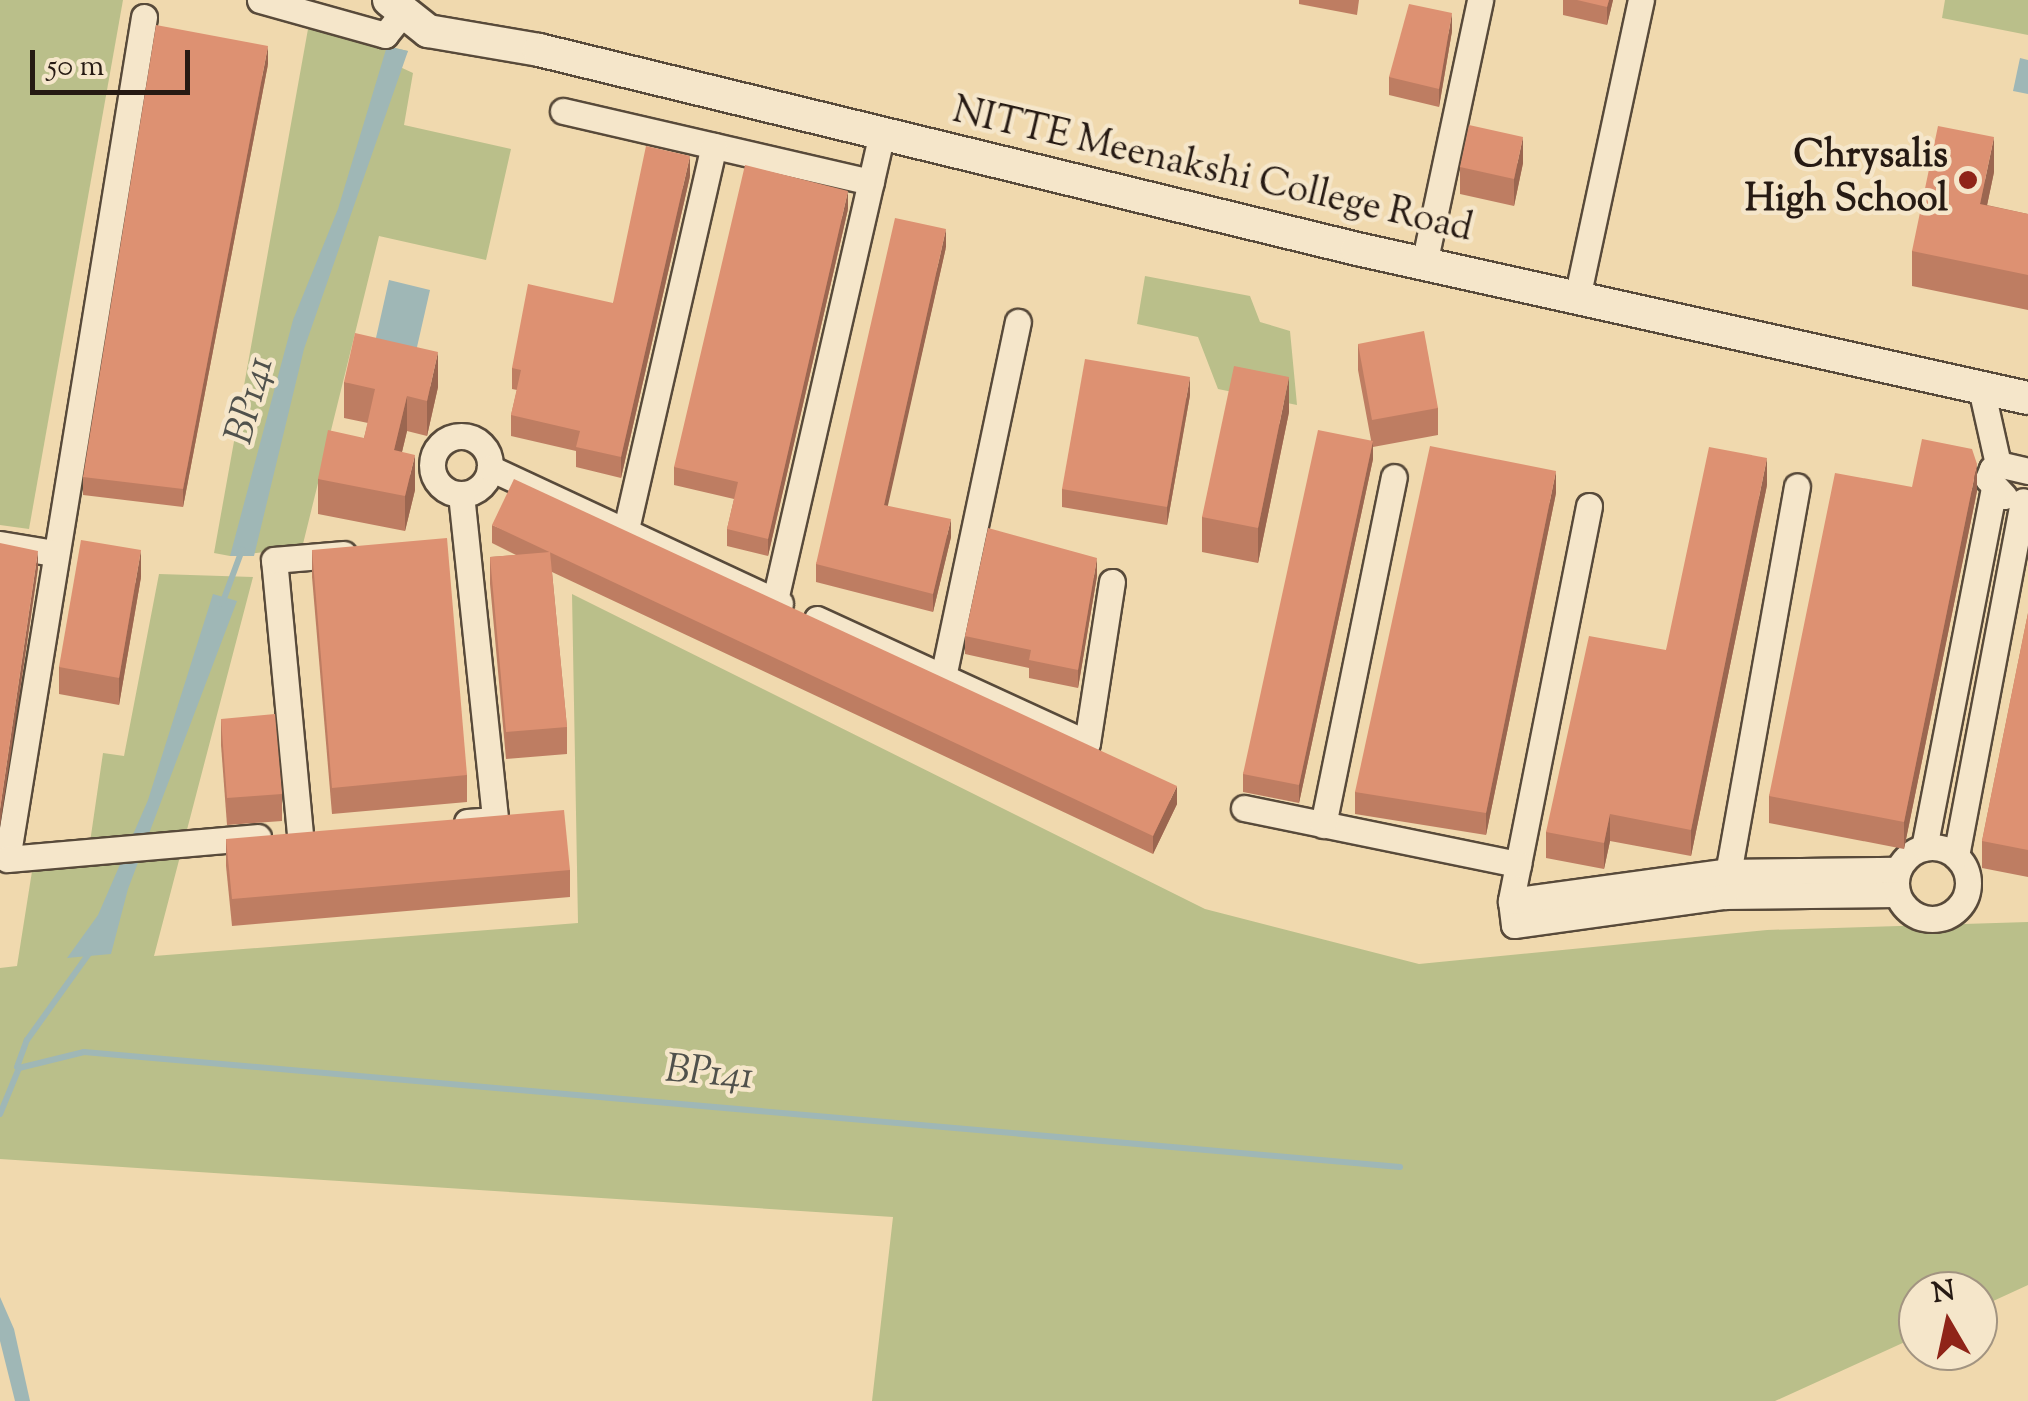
<!DOCTYPE html>
<style>
body{margin:0}
#map{position:relative;width:2028px;height:1401px;overflow:hidden;background:#f0d9ae;font-family:"Sorts Mill Goudy",serif}
div>[style]{position:absolute}
[style*='--x']{left:calc(var(--x)*1px);top:calc(var(--y)*1px);width:calc(var(--w)*1px);rotate:calc(var(--a)*1deg)}
.green>*{inset:0;background:#babf8a}
.water>*{inset:0;background:#9fb7b6}
.stream>*{height:6px;margin:-3px;padding:0 3px;transform-origin:3px;border-radius:3px;background:#9fb7b6}
.roads{filter:drop-shadow(2px 0 #584a3a) drop-shadow(-2px 0 #584a3a) drop-shadow(0 2px #584a3a) drop-shadow(0 -2px #584a3a)}
.minor>*{height:25px;margin:-12.5px;padding:0 12.5px;transform-origin:12.5px;border-radius:12.5px;background:#f5e6ca}
.minor>.ring{margin:-12.5px;padding:0;box-sizing:content-box;background:none;border:25px solid #f5e6ca;border-radius:50%}
.tertiary>*{height:32px;margin:-16px;padding:0 16px;transform-origin:16px;border-radius:16px;background:#f5e6ca}
.wall>*{inset:0;background:#be7d62}
.shaded-wall>*{inset:0;background:#9b6650}
.building>*{inset:0;background:#dd9172}
.dots>*{width:28px;height:28px;translate:-50% -50%;box-sizing:border-box;border:5px solid #f5e6ca;border-radius:50%}
span{translate:-50% -50%;white-space:nowrap;text-align:center;line-height:1.15;-webkit-text-stroke:9px #f5e6ca;paint-order:stroke}
.poi-label{font-size:38px;color:#261a13;font-weight:700}
.right{translate:-100% -50%;text-align:right}
.street-label{font-size:38px;color:#261a13}
.water-label{font-size:40px;color:#50514c;font-style:italic}
.north{position:absolute;left:1898px;top:1271px;width:100px;height:100px;box-sizing:border-box;background:#f5e6ca;border:2px solid #a29481;border-radius:50%;rotate:351deg;font-size:28px;font-weight:700;line-height:40px;text-align:center;color:#261a13}
.north::after{content:'';display:block;margin:auto;width:35px;height:45px;background:#8f2418;clip-path:polygon(50% 0,100% 100%,50% 72%,0 100%)}
.scale{position:absolute;left:30px;top:50px;width:160px;height:45px;box-sizing:border-box;border:5px solid #261a13;border-top:0;padding-left:12px;font-size:30px;line-height:35px;white-space:nowrap;color:#261a13;-webkit-text-stroke:8px #f5e6ca;paint-order:stroke}
</style>
<div id="map">
<div class="green">
<div style="clip-path:polygon(0 0,123px 0,29px 529px,0 525px)"></div>
<div style="clip-path:polygon(1945px 0,2028px 0,2028px 35px,1942px 18px)"></div>
<div style="clip-path:polygon(308px 29px,408px 51px,400px 67px,413px 73px,404px 125px,511px 149px,486px 260px,379px 236px,302px 548px,230px 556px,214px 553px)"></div>
<div style="clip-path:polygon(1145px 276px,1250px 296px,1260px 322px,1290px 331px,1297px 405px,1218px 389px,1198px 337px,1137px 324px)"></div>
<div style="clip-path:polygon(159px 574px,253px 577px,154px 956px,578px 923px,572px 594px,1205px 909px,1419px 964px,1767px 930px,2028px 922px,2028px 1285px,1978px 1308px,1978px 1291px,1918px 1291px,1918px 1336px,1775px 1401px,872px 1401px,893px 1217px,0 1159px,0 968px,17px 966px,36px 846px,88px 856px,103px 753px,124px 756px)"></div>
</div>
<div class="water">
<div style="clip-path:polygon(387px 46px,408px 51px,304px 349px,254px 556px,230px 556px,293px 320px,338px 209px)"></div>
<div style="clip-path:polygon(2020px 58px,2028px 60px,2028px 94px,2013px 91px)"></div>
<div style="clip-path:polygon(389px 280px,430px 290px,412px 369px,371px 360px)"></div>
<div style="clip-path:polygon(213px 594px,237px 601px,128px 889px,111px 954px,67px 958px,98px 915px,148px 800px)"></div>
<div style="clip-path:polygon(0 1297px,14px 1329px,30px 1401px,15px 1401px,0 1341px)"></div>
</div>
<div class="stream">
<div style="--x:222;--y:604;--w:58;--a:-69.7"></div>
<div style="--x:17;--y:1067;--w:29;--a:-70"></div>
<div style="--x:27;--y:1040;--w:108;--a:-54.4"></div>
<div style="--x:0;--y:1114;--w:50;--a:-67.6"></div>
<div style="--x:19;--y:1068;--w:67;--a:-13.8"></div>
<div style="--x:84;--y:1052;--w:1321;--a:4.99"></div>
</div>
<div class="roads">
<div class="minor">
<div style="--x:260;--y:0;--w:130;--a:15.6"></div>
<div style="--x:385;--y:35;--w:28;--a:-51"></div>
<div style="--x:144;--y:17;--w:853;--a:99.24"></div>
<div style="--x:7;--y:859;--w:252;--a:-5"></div>
<div style="--x:563;--y:111;--w:316;--a:13"></div>
<div style="--x:1424;--y:264;--w:270;--a:-78"></div>
<div style="--x:1577;--y:298;--w:305;--a:-77.9"></div>
<div style="--x:1981;--y:388;--w:78;--a:77.4"></div>
<div class="ring" style="left:432px;top:436px;width:33px;height:33px"></div>
<div style="--x:490;--y:468;--w:320;--a:25"></div>
<div style="--x:461;--y:494;--w:328;--a:84"></div>
<div style="--x:495;--y:820;--w:28;--a:176"></div>
<div style="--x:2004;--y:496;--w:23;--a:-133"></div>
<div style="--x:1988;--y:479;--w:11;--a:-68"></div>
<div style="--x:1992;--y:469;--w:8;--a:-40"></div>
<div style="--x:1998;--y:464;--w:31;--a:13"></div>
<div style="--x:1589;--y:506;--w:403;--a:101.2"></div>
<div style="--x:1511;--y:901;--w:24;--a:83"></div>
<div style="--x:1514;--y:925;--w:212;--a:-7.9"></div>
<div style="--x:1724;--y:896;--w:173;--a:-0.7"></div>
<div style="--x:626;--y:529;--w:393;--a:-77.1"></div>
<div style="--x:0;--y:544;--w:55;--a:9.5"></div>
<div style="--x:775;--y:600;--w:478;--a:-77.1"></div>
<div style="--x:817;--y:619;--w:297;--a:24.7"></div>
<div style="--x:1087;--y:743;--w:163;--a:-81.2"></div>
<div style="--x:943;--y:677;--w:363;--a:-78.1"></div>
<div style="--x:1244;--y:808;--w:280;--a:11.6"></div>
<div style="--x:1323;--y:825;--w:355;--a:-78.5"></div>
<div style="--x:300;--y:834;--w:275;--a:-95.4"></div>
<div style="--x:274;--y:560;--w:70;--a:-4.9"></div>
<div class="ring" style="left:1896px;top:847px;width:47px;height:47px"></div>
<div style="--x:1924;--y:848;--w:366;--a:-79"></div>
<div style="--x:1956;--y:856;--w:361;--a:-79.3"></div>
<div style="--x:1724;--y:896;--w:416;--a:-79.9"></div>
<div style="--x:1511;--y:901;--w:214;--a:-7.8"></div>
<div style="--x:1723;--y:872;--w:175;--a:-0.7"></div>
</div>
<div class="tertiary">
<div style="--x:389;--y:0;--w:50;--a:38.5"></div>
<div style="--x:428;--y:31;--w:113;--a:9.7"></div>
<div style="--x:539;--y:50;--w:842;--a:13.67"></div>
<div style="--x:1357;--y:249;--w:687;--a:12.52"></div>
</div>
</div>
<div class="wall">
<div style="clip-path:polygon(1299px 0,1359px 0,1357px 15px,1299px 4px)"></div>
<div style="clip-path:polygon(1563px 0,1613px 0,1607px 25px,1563px 15px)"></div>
<div style="clip-path:polygon(1452px 31px,1439px 107px,1389px 95px,1389px 77px)"></div>
<div style="clip-path:polygon(268px 64px,183px 507px,83px 495px,83px 477px)"></div>
<div style="clip-path:polygon(1523px 163px,1514px 206px,1460px 194px,1460px 167px)"></div>
<div style="clip-path:polygon(1994px 172px,1987px 205px,2028px 214px,2028px 310px,1912px 286px,1912px 251px)"></div>
<div style="clip-path:polygon(690px 176px,621px 478px,576px 467px,576px 451px,511px 436px,511px 415px,517px 390px,512px 389px,512px 368px,613px 303px)"></div>
<div style="clip-path:polygon(848px 209px,768px 556px,727px 546px,727px 529px,734px 499px,674px 485px,674px 467px)"></div>
<div style="clip-path:polygon(946px 247px,887px 506px,951px 537px,933px 612px,816px 582px,816px 564px)"></div>
<div style="clip-path:polygon(1358px 344px,1438px 408px,1438px 435px,1373px 447px,1373px 459px,1299px 803px,1243px 792px,1243px 774px,1371px 440px,1358px 370px)"></div>
<div style="clip-path:polygon(344px 382px,438px 387px,427px 436px,407px 431px,402px 452px,415px 490px,405px 531px,318px 514px,318px 479px,364px 438px,368px 423px,344px 418px)"></div>
<div style="clip-path:polygon(1190px 395px,1167px 525px,1062px 507px,1062px 489px)"></div>
<div style="clip-path:polygon(1289px 412px,1258px 563px,1202px 552px,1202px 517px)"></div>
<div style="clip-path:polygon(1767px 485px,1691px 856px,1610px 841px,1604px 869px,1546px 858px,1546px 832px,1666px 650px)"></div>
<div style="clip-path:polygon(1912px 487px,1977px 491px,1904px 849px,1769px 823px,1769px 796px)"></div>
<div style="clip-path:polygon(1556px 493px,1486px 835px,1355px 814px,1355px 792px)"></div>
<div style="clip-path:polygon(492px 525px,1177px 804px,1153px 854px,552px 572px,567px 727px,567px 754px,506px 759px,490px 584px,490px 557px,516px 555px,492px 543px)"></div>
<div style="clip-path:polygon(312px 550px,467px 775px,467px 802px,332px 814px,312px 577px)"></div>
<div style="clip-path:polygon(1097px 576px,1078px 688px,1029px 678px,1029px 668px,965px 654px,965px 636px)"></div>
<div style="clip-path:polygon(141px 577px,119px 705px,59px 694px,59px 667px)"></div>
<div style="clip-path:polygon(2028px 613px,2028px 877px,1982px 868px,1982px 841px)"></div>
<div style="clip-path:polygon(221px 719px,282px 794px,282px 821px,227px 825px,221px 745px)"></div>
<div style="clip-path:polygon(226px 839px,570px 870px,570px 897px,232px 926px,226px 866px)"></div>
</div>
<div class="shaded-wall">
<div style="clip-path:polygon(1609px 0,1613px 0,1607px 25px,1607px 7px)"></div>
<div style="clip-path:polygon(1452px 13px,1452px 31px,1439px 107px,1439px 89px)"></div>
<div style="clip-path:polygon(268px 46px,268px 64px,183px 507px,183px 489px)"></div>
<div style="clip-path:polygon(1523px 137px,1523px 163px,1514px 206px,1514px 179px)"></div>
<div style="clip-path:polygon(1994px 137px,1994px 172px,1980px 239px,1980px 204px)"></div>
<div style="clip-path:polygon(690px 156px,690px 176px,621px 478px,621px 457px)"></div>
<div style="clip-path:polygon(848px 191px,848px 209px,768px 556px,768px 539px)"></div>
<div style="clip-path:polygon(946px 229px,946px 247px,884px 523px,884px 505px)"></div>
<div style="clip-path:polygon(438px 352px,438px 387px,427px 436px,427px 401px)"></div>
<div style="clip-path:polygon(1190px 377px,1190px 395px,1167px 525px,1167px 507px)"></div>
<div style="clip-path:polygon(1289px 377px,1289px 412px,1258px 563px,1258px 528px)"></div>
<div style="clip-path:polygon(407px 396px,407px 431px,394px 485px,394px 450px)"></div>
<div style="clip-path:polygon(1373px 441px,1373px 459px,1299px 803px,1299px 785px)"></div>
<div style="clip-path:polygon(415px 455px,415px 490px,405px 531px,405px 496px)"></div>
<div style="clip-path:polygon(1767px 458px,1767px 485px,1691px 856px,1691px 830px)"></div>
<div style="clip-path:polygon(1977px 464px,1977px 491px,1904px 849px,1904px 822px)"></div>
<div style="clip-path:polygon(1556px 471px,1556px 493px,1486px 835px,1486px 813px)"></div>
<div style="clip-path:polygon(951px 519px,951px 537px,933px 612px,933px 594px)"></div>
<div style="clip-path:polygon(141px 550px,141px 577px,119px 705px,119px 678px)"></div>
<div style="clip-path:polygon(38px 551px,38px 569px,0 827px,0 809px)"></div>
<div style="clip-path:polygon(1097px 558px,1097px 576px,1078px 688px,1078px 670px)"></div>
<div style="clip-path:polygon(1177px 786px,1177px 804px,1153px 854px,1153px 836px)"></div>
<div style="clip-path:polygon(1610px 814px,1610px 841px,1604px 869px,1604px 843px)"></div>
</div>
<div class="building">
<div style="clip-path:polygon(1577px 0,1609px 0,1607px 7px)"></div>
<div style="clip-path:polygon(1409px 4px,1452px 13px,1439px 89px,1389px 77px)"></div>
<div style="clip-path:polygon(156px 25px,268px 46px,183px 489px,83px 477px)"></div>
<div style="clip-path:polygon(1469px 125px,1523px 137px,1514px 179px,1460px 167px)"></div>
<div style="clip-path:polygon(1938px 126px,1994px 137px,1980px 204px,2028px 214px,2028px 275px,1912px 251px)"></div>
<div style="clip-path:polygon(646px 146px,690px 156px,621px 457px,576px 447px,580px 431px,511px 415px,521px 370px,512px 368px,528px 284px,613px 303px)"></div>
<div style="clip-path:polygon(745px 165px,848px 191px,768px 539px,727px 529px,738px 482px,674px 467px)"></div>
<div style="clip-path:polygon(895px 218px,946px 229px,884px 505px,951px 519px,933px 594px,816px 564px)"></div>
<div style="clip-path:polygon(1424px 331px,1438px 408px,1372px 420px,1358px 344px)"></div>
<div style="clip-path:polygon(355px 333px,438px 352px,427px 401px,407px 396px,394px 450px,415px 455px,405px 496px,318px 479px,328px 430px,364px 438px,375px 389px,344px 382px)"></div>
<div style="clip-path:polygon(1085px 359px,1190px 377px,1167px 507px,1062px 489px)"></div>
<div style="clip-path:polygon(1234px 366px,1289px 377px,1258px 528px,1202px 517px)"></div>
<div style="clip-path:polygon(1318px 430px,1373px 441px,1299px 785px,1243px 774px)"></div>
<div style="clip-path:polygon(1922px 439px,1972px 449px,1977px 464px,1904px 822px,1769px 796px,1835px 473px,1912px 487px)"></div>
<div style="clip-path:polygon(1430px 446px,1556px 471px,1486px 813px,1355px 792px)"></div>
<div style="clip-path:polygon(1709px 447px,1767px 458px,1691px 830px,1610px 814px,1604px 843px,1546px 832px,1589px 636px,1666px 650px)"></div>
<div style="clip-path:polygon(514px 479px,1177px 786px,1153px 836px,492px 525px)"></div>
<div style="clip-path:polygon(988px 528px,1097px 558px,1078px 670px,1029px 660px,1031px 650px,965px 636px)"></div>
<div style="clip-path:polygon(447px 538px,467px 775px,332px 788px,312px 550px)"></div>
<div style="clip-path:polygon(81px 540px,141px 550px,119px 678px,59px 667px)"></div>
<div style="clip-path:polygon(0 543px,38px 551px,0 809px)"></div>
<div style="clip-path:polygon(550px 552px,567px 727px,506px 732px,490px 557px)"></div>
<div style="clip-path:polygon(2028px 613px,2028px 850px,1982px 841px)"></div>
<div style="clip-path:polygon(275px 714px,282px 794px,227px 798px,221px 719px)"></div>
<div style="clip-path:polygon(564px 810px,570px 870px,232px 899px,226px 839px)"></div>
</div>
<div class="dots">
<div style="left:1968px;top:180px;background:#8f2418"></div>
</div>
<div class="poi-label">
<span class="right" style="left:1948px;top:180px">Chrysalis<br>High School</span>
</div>
<div class="street-label">
<span style="left:1212px;top:172px;rotate:13deg">NITTE Meenakshi College Road</span>
</div>
<div class="water-label">
<span style="left:252px;top:401px;rotate:-75deg">BP141</span>
<span style="left:709px;top:1075px;rotate:5deg">BP141</span>
</div>
<div class="north">N</div>
<div class="scale">50 m</div>
</div>
